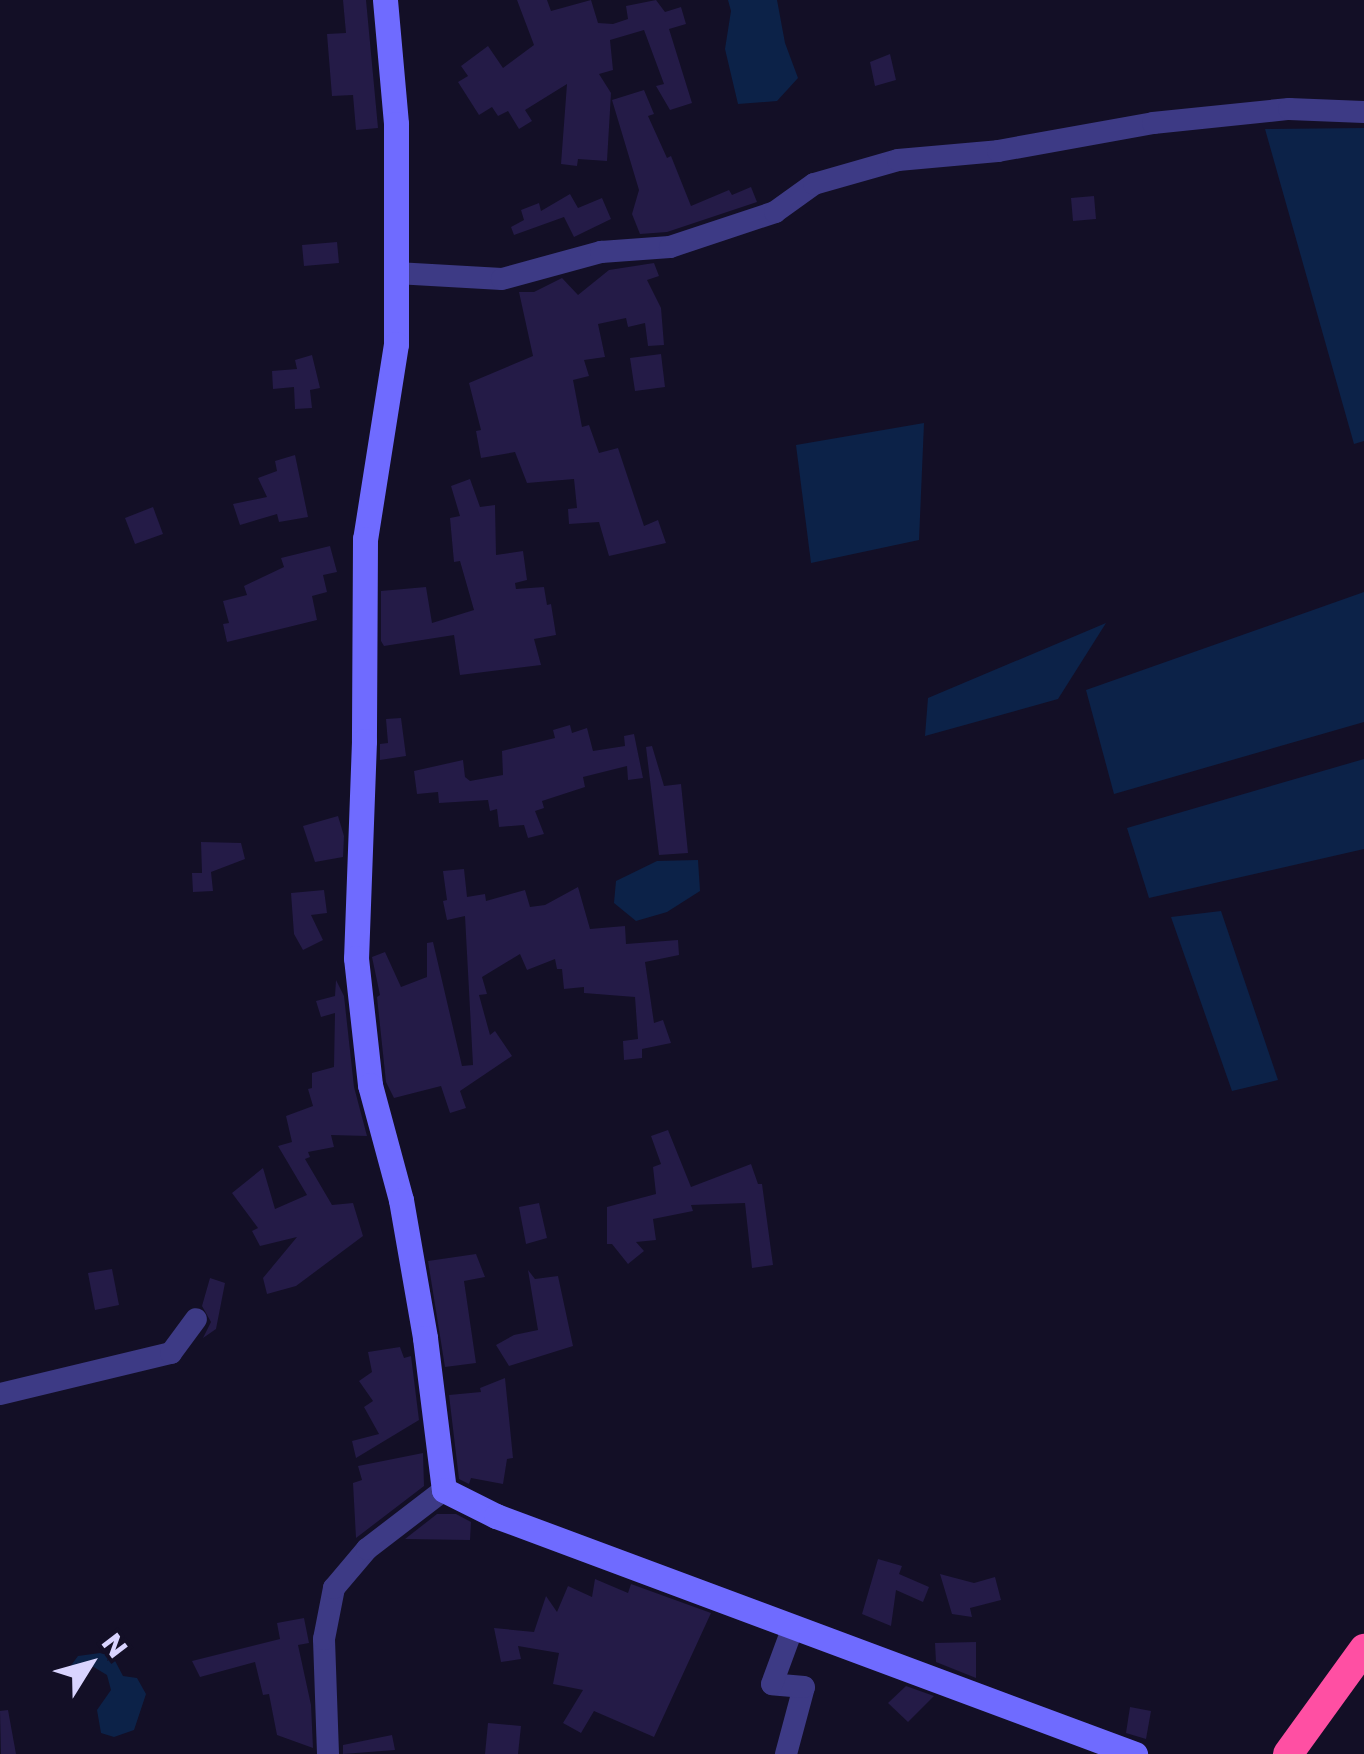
<!DOCTYPE html>
<style>
body{margin:0}
#map{position:relative;width:1364px;height:1754px;overflow:hidden;background:#130f26;font-family:Poppins,sans-serif}
div>[style]{position:absolute}
[style*='--x']{left:calc(var(--x)*1px);top:calc(var(--y)*1px);width:calc(var(--w)*1px);rotate:calc(var(--a)*1deg)}
.water>*{inset:0;background:#0c2248}
.building>*{inset:0;background:#241b47}
.street>*{height:22px;margin:-11px;padding:0 11px;transform-origin:11px;border-radius:11px;background:#3d3a85}
.secondary>*{height:25px;margin:-12.5px;padding:0 12.5px;transform-origin:12.5px;border-radius:12.5px;background:#6f6bff}
.highway>*{height:30px;margin:-15px;padding:0 15px;transform-origin:15px;border-radius:15px;background:#ff4fa3}
span{translate:-50% -50%;white-space:nowrap;text-align:center;line-height:1.15;-webkit-text-stroke:8px #130f26;paint-order:stroke}
.north{position:absolute;left:40px;top:1614px;width:100px;height:100px;-webkit-text-stroke:8px #130f26;paint-order:stroke;rotate:53deg;font-size:28px;font-weight:700;line-height:40px;text-align:center;color:#d9d4ff}
.north::after{content:'';display:block;margin:auto;width:35px;height:45px;background:#d9d4ff;clip-path:polygon(50% 0,100% 100%,50% 72%,0 100%)}
</style>
<div id="map">
<div class="water">
<div style="clip-path:polygon(728px 0,777px 0,785px 43px,798px 78px,777px 101px,738px 104px,725px 49px,731px 11px)"></div>
<div style="clip-path:polygon(1364px 128px,1364px 441px,1354px 444px,1265px 129px)"></div>
<div style="clip-path:polygon(924px 423px,919px 540px,811px 563px,796px 445px)"></div>
<div style="clip-path:polygon(1364px 592px,1364px 722px,1114px 794px,1086px 690px)"></div>
<div style="clip-path:polygon(1106px 623px,1058px 699px,925px 736px,928px 698px)"></div>
<div style="clip-path:polygon(1364px 759px,1364px 849px,1149px 898px,1127px 828px)"></div>
<div style="clip-path:polygon(698px 860px,700px 891px,667px 912px,636px 921px,614px 903px,616px 881px,657px 861px)"></div>
<div style="clip-path:polygon(1221px 911px,1278px 1080px,1232px 1091px,1171px 917px)"></div>
<div style="clip-path:polygon(100px 1653px,113px 1657px,123px 1676px,137px 1678px,146px 1694px,134px 1730px,114px 1737px,101px 1733px,97px 1710px,111px 1690px,107px 1675px,87px 1663px,69px 1668px,78px 1656px)"></div>
</div>
<div class="building">
<div style="clip-path:polygon(343px 0,366px 0,378px 128px,356px 130px,353px 95px,332px 96px,327px 34px,346px 33px)"></div>
<div style="clip-path:polygon(517px 0,547px 0,551px 11px,591px 0,598px 23px,613px 24px,628px 19px,626px 6px,656px 0,665px 12px,681px 7px,686px 24px,669px 29px,692px 103px,670px 110px,656px 86px,664px 84px,644px 30px,610px 40px,613px 70px,599px 74px,611px 93px,607px 161px,578px 159px,577px 166px,561px 164px,567px 84px,525px 110px,532px 121px,519px 129px,508px 111px,498px 116px,492px 107px,479px 115px,458px 82px,468px 76px,461px 66px,488px 46px,503px 68px,534px 45px)"></div>
<div style="clip-path:polygon(890px 54px,896px 80px,875px 86px,870px 62px)"></div>
<div style="clip-path:polygon(644px 90px,654px 114px,648px 116px,667px 158px,671px 156px,691px 206px,729px 190px,732px 195px,751px 187px,757px 202px,667px 232px,640px 234px,632px 214px,639px 190px,612px 100px)"></div>
<div style="clip-path:polygon(570px 194px,578px 208px,602px 198px,611px 219px,574px 237px,564px 217px,514px 235px,511px 227px,524px 220px,521px 210px,539px 203px,541px 211px)"></div>
<div style="clip-path:polygon(1094px 196px,1096px 219px,1073px 221px,1071px 198px)"></div>
<div style="clip-path:polygon(337px 242px,339px 263px,304px 266px,302px 245px)"></div>
<div style="clip-path:polygon(654px 263px,659px 276px,647px 280px,661px 308px,664px 345px,648px 346px,645px 323px,628px 327px,626px 318px,598px 324px,605px 357px,584px 360px,589px 376px,573px 380px,582px 427px,589px 425px,599px 453px,618px 448px,644px 526px,658px 520px,666px 543px,609px 556px,599px 522px,569px 524px,568px 509px,577px 508px,574px 479px,527px 483px,515px 452px,481px 458px,476px 431px,481px 430px,469px 383px,533px 356px,519px 292px,534px 292px,562px 278px,578px 295px,609px 270px)"></div>
<div style="clip-path:polygon(661px 354px,665px 387px,635px 391px,630px 358px)"></div>
<div style="clip-path:polygon(312px 355px,320px 388px,310px 390px,312px 408px,295px 409px,294px 387px,273px 389px,272px 371px,297px 369px,295px 360px)"></div>
<div style="clip-path:polygon(295px 455px,308px 517px,279px 522px,277px 514px,240px 525px,233px 504px,267px 497px,258px 478px,277px 471px,275px 461px)"></div>
<div style="clip-path:polygon(470px 479px,480px 507px,495px 505px,496px 555px,523px 551px,527px 580px,515px 583px,516px 589px,544px 587px,547px 605px,551px 604px,556px 635px,534px 639px,541px 665px,460px 675px,454px 635px,384px 646px,381px 641px,381px 591px,426px 587px,432px 623px,474px 610px,460px 561px,454px 562px,450px 518px,460px 516px,451px 486px)"></div>
<div style="clip-path:polygon(153px 507px,163px 534px,135px 544px,125px 518px)"></div>
<div style="clip-path:polygon(330px 546px,337px 572px,323px 575px,327px 592px,312px 596px,317px 620px,227px 642px,223px 624px,229px 623px,223px 601px,247px 595px,244px 586px,284px 567px,281px 558px)"></div>
<div style="clip-path:polygon(401px 718px,406px 756px,380px 760px,380px 744px,388px 743px,386px 719px)"></div>
<div style="clip-path:polygon(570px 725px,572px 733px,587px 728px,593px 751px,625px 746px,624px 736px,634px 734px,643px 778px,628px 780px,627px 766px,583px 777px,585px 787px,542px 801px,544px 808px,535px 811px,544px 834px,528px 838px,524px 825px,499px 827px,497px 809px,490px 811px,488px 800px,439px 803px,438px 792px,417px 794px,414px 771px,463px 760px,465px 777px,470px 781px,503px 775px,502px 751px,555px 738px,553px 730px)"></div>
<div style="clip-path:polygon(652px 746px,664px 786px,681px 784px,688px 853px,659px 855px,646px 747px)"></div>
<div style="clip-path:polygon(338px 816px,344px 836px,343px 857px,315px 862px,303px 826px)"></div>
<div style="clip-path:polygon(201px 842px,241px 843px,245px 859px,211px 872px,213px 891px,193px 892px,192px 873px,202px 873px)"></div>
<div style="clip-path:polygon(464px 869px,467px 897px,485px 894px,486px 901px,525px 890px,530px 907px,545px 905px,578px 887px,590px 929px,625px 926px,626px 944px,678px 940px,679px 955px,645px 962px,654px 1023px,663px 1020px,671px 1043px,642px 1049px,642px 1058px,624px 1060px,623px 1041px,638px 1039px,635px 997px,584px 993px,584px 987px,564px 989px,562px 969px,557px 969px,555px 959px,527px 970px,520px 954px,482px 977px,487px 994px,479px 995px,490px 1035px,495px 1031px,512px 1056px,460px 1091px,466px 1108px,450px 1113px,441px 1086px,394px 1098px,386px 1082px,377px 997px,380px 995px,372px 957px,385px 952px,401px 987px,427px 977px,427px 943px,433px 942px,462px 1066px,473px 1065px,465px 916px,447px 920px,443px 901px,447px 900px,443px 871px)"></div>
<div style="clip-path:polygon(324px 890px,327px 913px,311px 915px,323px 940px,303px 950px,294px 934px,291px 893px)"></div>
<div style="clip-path:polygon(336px 980px,344px 996px,354px 1087px,367px 1136px,331px 1135px,334px 1147px,308px 1152px,310px 1157px,305px 1159px,332px 1205px,353px 1203px,363px 1236px,296px 1286px,267px 1294px,263px 1278px,297px 1237px,260px 1246px,252px 1231px,258px 1228px,232px 1193px,263px 1168px,275px 1209px,307px 1195px,278px 1146px,292px 1142px,286px 1116px,313px 1106px,308px 1089px,312px 1088px,312px 1073px,334px 1067px,335px 1013px,321px 1017px,316px 1001px,335px 996px)"></div>
<div style="clip-path:polygon(668px 1130px,691px 1187px,751px 1164px,758px 1184px,762px 1184px,773px 1265px,752px 1268px,745px 1203px,691px 1205px,693px 1211px,653px 1219px,656px 1240px,636px 1242px,644px 1251px,628px 1264px,612px 1244px,607px 1244px,607px 1207px,656px 1194px,653px 1167px,661px 1164px,651px 1136px)"></div>
<div style="clip-path:polygon(539px 1203px,547px 1238px,526px 1244px,519px 1207px)"></div>
<div style="clip-path:polygon(476px 1254px,485px 1277px,464px 1281px,476px 1363px,445px 1367px,428px 1261px)"></div>
<div style="clip-path:polygon(112px 1269px,119px 1305px,95px 1310px,88px 1273px)"></div>
<div style="clip-path:polygon(528px 1270px,535px 1279px,558px 1276px,573px 1346px,509px 1366px,496px 1345px,514px 1335px,538px 1330px)"></div>
<div style="clip-path:polygon(210px 1278px,225px 1283px,216px 1329px,203px 1338px,211px 1322px,202px 1306px)"></div>
<div style="clip-path:polygon(400px 1347px,404px 1358px,411px 1356px,419px 1420px,356px 1458px,352px 1441px,379px 1434px,364px 1407px,373px 1401px,359px 1381px,372px 1372px,368px 1352px)"></div>
<div style="clip-path:polygon(505px 1378px,513px 1458px,507px 1459px,503px 1484px,471px 1478px,469px 1484px,459px 1479px,449px 1395px,481px 1392px,480px 1388px)"></div>
<div style="clip-path:polygon(423px 1453px,424px 1486px,356px 1538px,353px 1483px,362px 1480px,358px 1466px)"></div>
<div style="clip-path:polygon(437px 1514px,456px 1514px,471px 1522px,470px 1540px,405px 1539px)"></div>
<div style="clip-path:polygon(878px 1559px,902px 1566px,899px 1574px,929px 1587px,923px 1602px,896px 1590px,891px 1626px,862px 1614px)"></div>
<div style="clip-path:polygon(940px 1574px,974px 1583px,995px 1577px,1001px 1600px,970px 1608px,972px 1617px,952px 1614px)"></div>
<div style="clip-path:polygon(595px 1579px,628px 1593px,631px 1584px,711px 1613px,654px 1737px,594px 1711px,581px 1733px,563px 1723px,583px 1690px,553px 1684px,559px 1653px,518px 1646px,521px 1659px,501px 1662px,494px 1628px,534px 1632px,546px 1596px,557px 1612px,568px 1586px,592px 1597px)"></div>
<div style="clip-path:polygon(304px 1618px,309px 1643px,298px 1645px,311px 1705px,313px 1748px,277px 1735px,269px 1694px,263px 1695px,255px 1662px,200px 1677px,192px 1661px,280px 1639px,277px 1623px)"></div>
<div style="clip-path:polygon(976px 1642px,976px 1678px,936px 1662px,935px 1643px)"></div>
<div style="clip-path:polygon(906px 1686px,934px 1696px,908px 1722px,888px 1703px)"></div>
<div style="clip-path:polygon(1130px 1707px,1151px 1711px,1146px 1739px,1126px 1733px)"></div>
<div style="clip-path:polygon(8px 1710px,16px 1754px,1px 1754px,0 1711px)"></div>
<div style="clip-path:polygon(488px 1723px,521px 1726px,518px 1754px,485px 1754px)"></div>
<div style="clip-path:polygon(392px 1735px,395px 1750px,343px 1754px,343px 1745px)"></div>
</div>
<div class="street">
<div style="--x:396;--y:273;--w:106;--a:3.2"></div>
<div style="--x:502;--y:279;--w:103;--a:-15.3"></div>
<div style="--x:601;--y:252;--w:69;--a:-4.1"></div>
<div style="--x:670;--y:247;--w:111;--a:-18.4"></div>
<div style="--x:775;--y:212;--w:48;--a:-35.7"></div>
<div style="--x:814;--y:184;--w:87;--a:-15.9"></div>
<div style="--x:898;--y:160;--w:100;--a:-5.1"></div>
<div style="--x:998;--y:151;--w:158;--a:-10.2"></div>
<div style="--x:1153;--y:123;--w:137;--a:-5.9"></div>
<div style="--x:1289;--y:109;--w:75;--a:2.3"></div>
<div style="--x:0;--y:1394;--w:176;--a:-13.5"></div>
<div style="--x:171;--y:1353;--w:42;--a:-53.7"></div>
<div style="--x:328;--y:1754;--w:115;--a:-92"></div>
<div style="--x:324;--y:1639;--w:52;--a:-78.9"></div>
<div style="--x:334;--y:1588;--w:51;--a:-49.8"></div>
<div style="--x:367;--y:1549;--w:97;--a:-37.5"></div>
<div style="--x:786;--y:1754;--w:69;--a:-75"></div>
<div style="--x:804;--y:1687;--w:32;--a:-175"></div>
<div style="--x:772;--y:1684;--w:61;--a:-69.8"></div>
</div>
<div class="secondary">
<div style="--x:385;--y:0;--w:124;--a:84.9"></div>
<div style="--x:396;--y:124;--w:220;--a:90"></div>
<div style="--x:396;--y:344;--w:197;--a:99"></div>
<div style="--x:365;--y:539;--w:202;--a:90.3"></div>
<div style="--x:364;--y:741;--w:217;--a:92.1"></div>
<div style="--x:356;--y:958;--w:128;--a:83.7"></div>
<div style="--x:370;--y:1085;--w:119;--a:74.9"></div>
<div style="--x:401;--y:1200;--w:140;--a:80.1"></div>
<div style="--x:425;--y:1338;--w:153;--a:82.9"></div>
<div style="--x:444;--y:1490;--w:58;--a:26.6"></div>
<div style="--x:496;--y:1516;--w:682;--a:20.43"></div>
</div>
<div class="highway">
<div style="--x:1288;--y:1754;--w:130;--a:-54.1"></div>
</div>
<div class="north">N</div>
</div>
